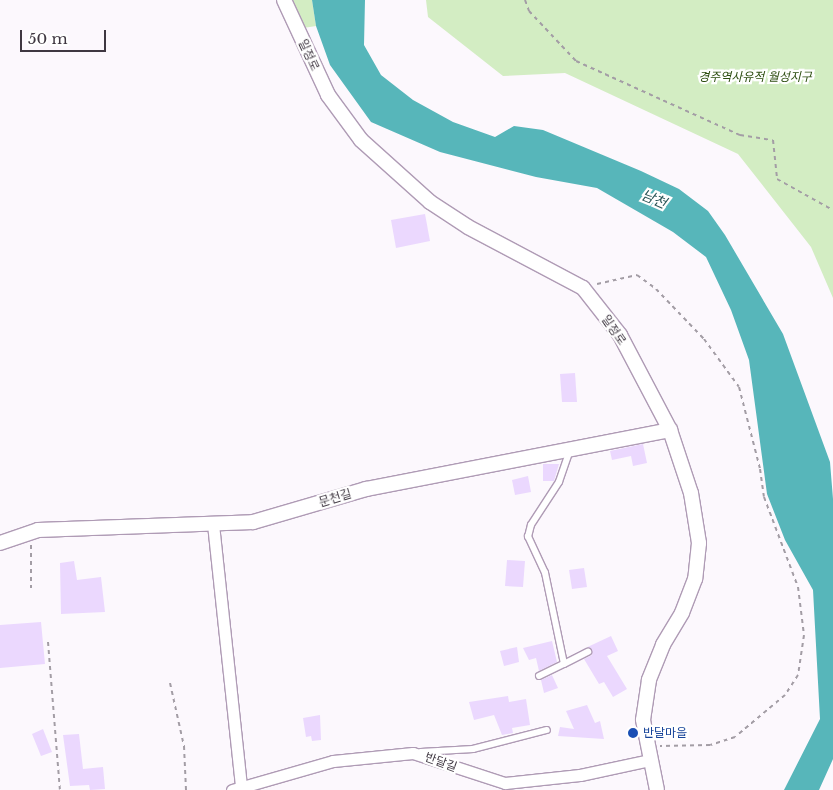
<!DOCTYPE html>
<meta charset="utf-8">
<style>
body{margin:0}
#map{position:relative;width:833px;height:790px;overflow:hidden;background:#fcf8fd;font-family:"Libre Baskerville","Noto Sans KR",serif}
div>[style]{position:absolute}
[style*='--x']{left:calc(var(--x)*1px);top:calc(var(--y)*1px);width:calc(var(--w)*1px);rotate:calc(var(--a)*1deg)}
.green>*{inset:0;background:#d3edc3}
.water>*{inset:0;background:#57b6ba}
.building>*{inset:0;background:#ebd8fe}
.path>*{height:2px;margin-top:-1px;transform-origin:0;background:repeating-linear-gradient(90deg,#a39da5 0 4px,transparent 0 8px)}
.roads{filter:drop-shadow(1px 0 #af9bb5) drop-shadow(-1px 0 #af9bb5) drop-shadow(0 1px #af9bb5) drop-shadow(0 -1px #af9bb5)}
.service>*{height:5.5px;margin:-2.75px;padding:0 2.75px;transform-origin:2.75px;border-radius:2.75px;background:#fff}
.minor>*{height:11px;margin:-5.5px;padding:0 5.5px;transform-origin:5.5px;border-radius:5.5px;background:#fff}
.tertiary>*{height:14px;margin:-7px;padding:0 7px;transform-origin:7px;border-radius:7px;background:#fff}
.dots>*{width:14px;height:14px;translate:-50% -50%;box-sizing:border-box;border:2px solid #fff;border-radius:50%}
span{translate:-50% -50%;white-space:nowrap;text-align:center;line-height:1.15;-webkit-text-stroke:4.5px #fff;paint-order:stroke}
.street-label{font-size:12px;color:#3f3741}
.park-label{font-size:12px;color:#2c4d10;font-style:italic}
.transit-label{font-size:12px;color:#164399}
.left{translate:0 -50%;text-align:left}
.water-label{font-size:14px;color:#295456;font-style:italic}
.scale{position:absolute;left:20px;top:30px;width:86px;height:22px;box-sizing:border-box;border:2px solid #3f3741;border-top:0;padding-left:6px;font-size:15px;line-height:18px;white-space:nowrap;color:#3f3741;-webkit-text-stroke:4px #fff;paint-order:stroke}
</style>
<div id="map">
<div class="green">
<div style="clip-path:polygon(286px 0,312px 0,316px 26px,297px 29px)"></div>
<div style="clip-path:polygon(426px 0,833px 0,833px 298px,811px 247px,738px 154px,565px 73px,503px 76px,428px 17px)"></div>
</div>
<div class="water">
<div style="clip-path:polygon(312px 0,365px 0,364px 45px,381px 75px,413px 100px,453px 122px,495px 137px,514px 126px,543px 130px,641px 171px,679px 189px,708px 211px,725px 235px,783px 334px,830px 462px,833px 499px,833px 759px,819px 790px,784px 790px,820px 719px,813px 590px,785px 540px,767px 494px,749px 360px,731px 310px,706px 257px,673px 232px,597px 188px,536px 177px,440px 152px,371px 122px,330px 65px,316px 26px)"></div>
</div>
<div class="building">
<div style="clip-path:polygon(425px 214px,430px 241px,396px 248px,391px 220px)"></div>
<div style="clip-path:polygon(575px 373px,577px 402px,562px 402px,560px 374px)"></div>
<div style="clip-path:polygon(643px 444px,647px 463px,633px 466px,631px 456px,612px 460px,610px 451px)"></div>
<div style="clip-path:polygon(543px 464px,559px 464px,554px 481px,543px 481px)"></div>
<div style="clip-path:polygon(528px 476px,531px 492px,515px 495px,512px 480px)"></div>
<div style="clip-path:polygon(507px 560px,525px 561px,523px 587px,505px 586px)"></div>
<div style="clip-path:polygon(74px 561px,77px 580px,101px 577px,105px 612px,61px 614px,60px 563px)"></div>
<div style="clip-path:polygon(584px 568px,587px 587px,572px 589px,569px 570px)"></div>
<div style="clip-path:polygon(41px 622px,45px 664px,0 668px,0 625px)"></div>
<div style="clip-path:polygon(611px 636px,618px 651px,607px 656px,627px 689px,613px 697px,604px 682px,599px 684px,584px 659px,592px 655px,592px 650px,588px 647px,579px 651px)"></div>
<div style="clip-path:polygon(552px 641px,557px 662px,539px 671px,536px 658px,529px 660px,523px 648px)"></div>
<div style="clip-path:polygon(517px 647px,519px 662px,504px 666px,500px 651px)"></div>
<div style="clip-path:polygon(552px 675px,558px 688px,544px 693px,541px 680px)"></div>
<div style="clip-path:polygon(508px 696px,509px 702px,526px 699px,530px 725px,512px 728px,513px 733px,502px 735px,494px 715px,474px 720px,469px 702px)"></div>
<div style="clip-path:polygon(587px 705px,595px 723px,600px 721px,604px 739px,558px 736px,560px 727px,574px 729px,566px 711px)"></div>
<div style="clip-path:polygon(320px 715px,321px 740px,312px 741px,311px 736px,306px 737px,303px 718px)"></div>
<div style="clip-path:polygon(43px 729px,52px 752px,41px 756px,32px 734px)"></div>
<div style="clip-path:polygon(79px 734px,83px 769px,103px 767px,105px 789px,90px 790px,89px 785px,70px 786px,63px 735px)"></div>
</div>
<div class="path">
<div style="--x:525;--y:0;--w:12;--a:70"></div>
<div style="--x:529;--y:11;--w:69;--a:46.8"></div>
<div style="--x:576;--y:61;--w:180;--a:24.3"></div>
<div style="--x:740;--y:135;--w:33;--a:9"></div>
<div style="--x:773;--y:140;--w:39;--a:84"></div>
<div style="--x:777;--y:179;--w:64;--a:29"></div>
<div style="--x:597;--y:284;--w:41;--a:-12.7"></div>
<div style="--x:637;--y:275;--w:24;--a:36"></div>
<div style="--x:656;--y:289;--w:69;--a:46.2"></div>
<div style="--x:704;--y:339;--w:59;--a:53.9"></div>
<div style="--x:739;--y:387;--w:85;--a:75.6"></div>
<div style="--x:760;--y:469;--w:28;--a:82"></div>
<div style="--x:764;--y:497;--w:96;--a:69.3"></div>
<div style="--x:798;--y:587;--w:48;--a:82.9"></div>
<div style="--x:804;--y:635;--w:40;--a:98.5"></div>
<div style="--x:798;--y:675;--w:24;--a:123"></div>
<div style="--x:785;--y:695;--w:65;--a:140"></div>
<div style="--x:735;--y:737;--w:26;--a:162"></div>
<div style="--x:710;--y:745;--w:50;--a:178.9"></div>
<div style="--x:31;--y:545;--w:43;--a:90"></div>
<div style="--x:48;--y:642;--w:148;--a:85.4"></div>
<div style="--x:170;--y:683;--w:65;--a:77.5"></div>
<div style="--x:184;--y:746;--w:44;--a:87.4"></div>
</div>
<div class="roads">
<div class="service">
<div style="--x:564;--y:664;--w:27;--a:-27"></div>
<div style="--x:539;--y:676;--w:28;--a:-26"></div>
<div style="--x:564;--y:664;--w:93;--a:-101.8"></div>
<div style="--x:545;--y:573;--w:40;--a:-115"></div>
<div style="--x:528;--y:537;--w:12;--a:-76"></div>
<div style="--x:531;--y:525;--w:51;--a:-56.9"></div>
<div style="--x:559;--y:482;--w:34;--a:-71"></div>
<div style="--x:421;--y:752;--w:52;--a:-3.3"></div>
<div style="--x:473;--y:749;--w:76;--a:-14.4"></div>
</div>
<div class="minor">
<div style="--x:213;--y:524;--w:264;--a:83.9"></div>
<div style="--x:232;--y:790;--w:105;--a:-16"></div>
<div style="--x:333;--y:761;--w:80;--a:-5.7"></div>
<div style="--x:413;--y:753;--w:97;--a:18.1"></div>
<div style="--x:505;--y:783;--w:75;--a:-6.1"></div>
<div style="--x:580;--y:775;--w:72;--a:-12.1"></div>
</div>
<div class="tertiary">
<div style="--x:284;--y:0;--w:105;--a:65.1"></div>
<div style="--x:328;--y:95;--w:56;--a:53.7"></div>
<div style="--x:361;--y:140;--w:93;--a:41.9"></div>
<div style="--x:430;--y:202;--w:45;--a:33.3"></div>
<div style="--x:468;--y:227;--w:130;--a:27.9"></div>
<div style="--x:583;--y:288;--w:60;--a:51.8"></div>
<div style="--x:620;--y:335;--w:107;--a:62.2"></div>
<div style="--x:670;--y:430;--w:66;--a:71.6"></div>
<div style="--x:691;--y:493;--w:51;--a:80.9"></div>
<div style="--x:699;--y:543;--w:36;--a:96"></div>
<div style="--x:695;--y:579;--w:36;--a:111"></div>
<div style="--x:682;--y:613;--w:37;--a:121"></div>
<div style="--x:663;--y:645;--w:38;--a:112"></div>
<div style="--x:649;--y:680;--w:40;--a:98.5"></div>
<div style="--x:643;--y:720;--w:71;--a:78.7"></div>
<div style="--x:0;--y:543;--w:40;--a:-18.9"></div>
<div style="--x:38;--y:530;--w:215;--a:-2.1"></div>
<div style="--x:253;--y:522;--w:118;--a:-16.3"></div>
<div style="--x:366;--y:489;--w:310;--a:-11"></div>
</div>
</div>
<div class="dots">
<div style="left:633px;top:733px;background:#1a4fb4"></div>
</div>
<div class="street-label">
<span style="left:309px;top:55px;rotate:65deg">일정로</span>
<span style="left:614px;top:330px;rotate:55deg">일정로</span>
<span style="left:335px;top:498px;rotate:-17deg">문천길</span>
<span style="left:441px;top:762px;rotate:20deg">반달길</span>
</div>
<div class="park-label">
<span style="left:755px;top:77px">경주역사유적 월성지구</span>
</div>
<div class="transit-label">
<span class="left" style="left:643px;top:733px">반달마을</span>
</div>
<div class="water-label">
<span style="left:654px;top:199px;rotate:23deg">남천</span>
</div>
<div class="scale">50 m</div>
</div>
